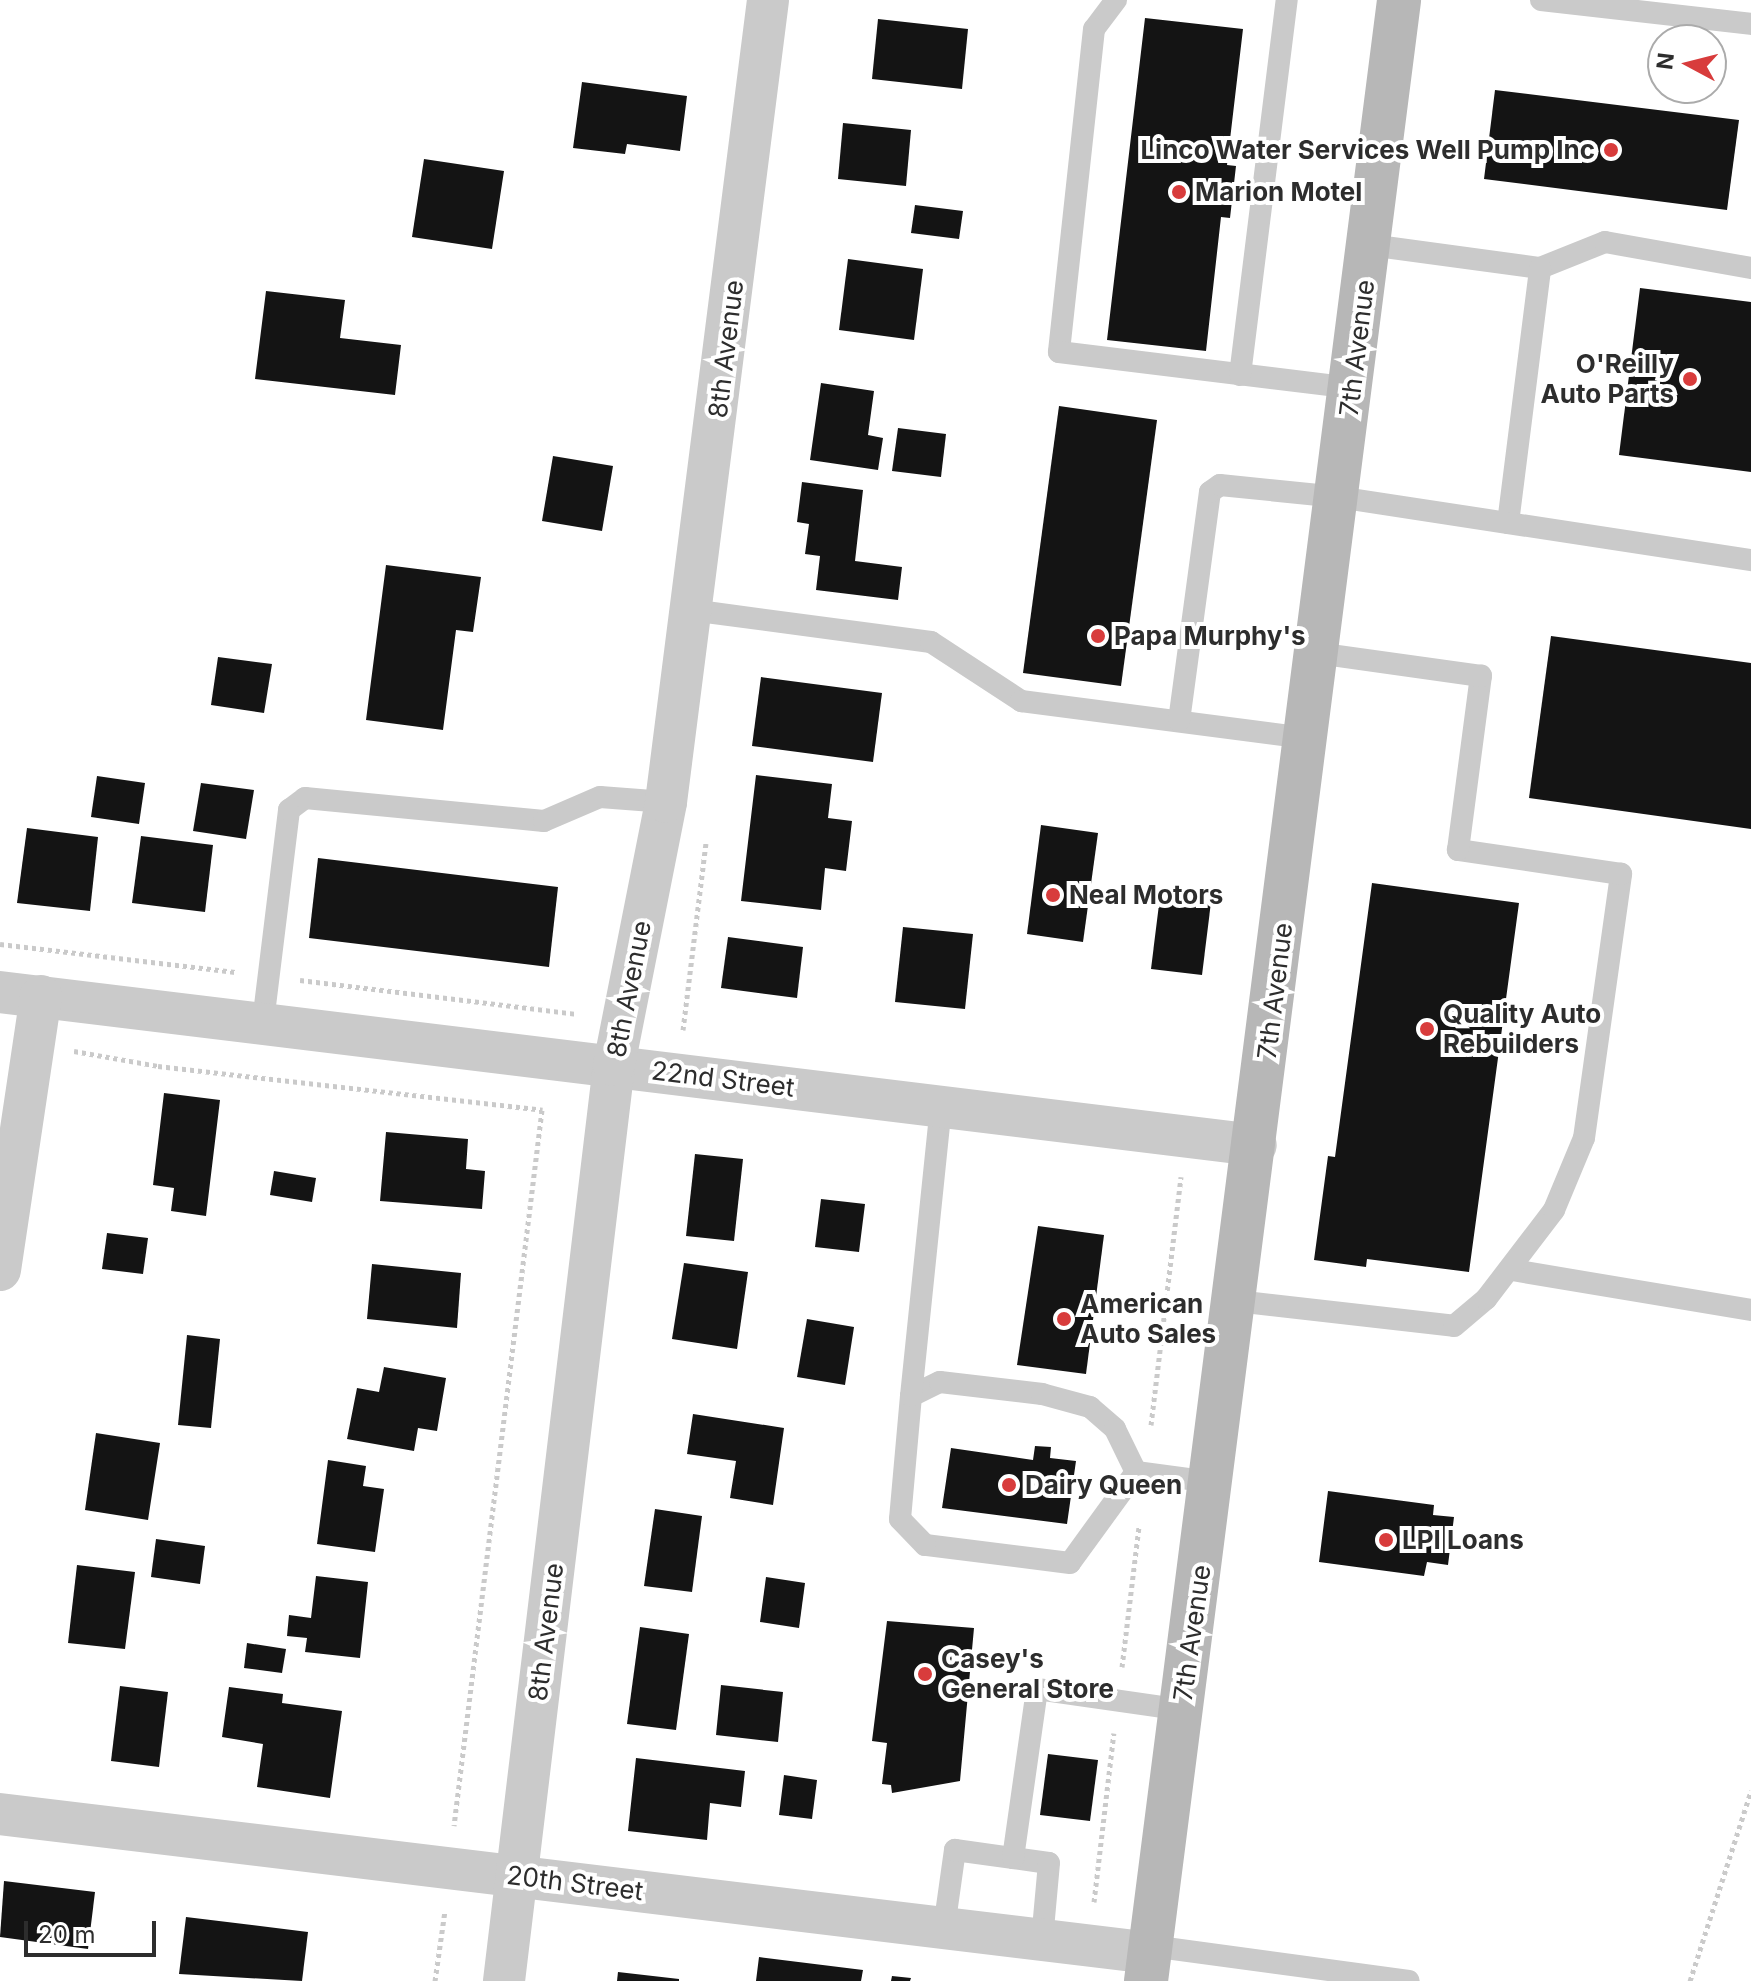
<!DOCTYPE html>
<style>
body{margin:0}
#map{position:relative;width:1751px;height:1981px;overflow:hidden;background:#fff;font-family:Inter,sans-serif}
div>[style]{position:absolute}
[style*='--x']{left:calc(var(--x)*1px);top:calc(var(--y)*1px);width:calc(var(--w)*1px);rotate:calc(var(--a)*1deg)}
.building>*{inset:0;background:#141414}
.path>*{height:5px;margin-top:-2.5px;transform-origin:0;background:repeating-linear-gradient(90deg,#cacaca 0 4px,transparent 0 8px)}
.service>*{height:22px;margin:-11px;padding:0 11px;transform-origin:11px;border-radius:11px;background:#cacaca}
.minor>*{height:42px;margin:-21px;padding:0 21px;transform-origin:21px;border-radius:21px;background:#cacaca}
.secondary>*{height:44px;margin:-22px;padding:0 22px;transform-origin:22px;border-radius:22px;background:#b7b7b7}
.dots>*{width:22px;height:22px;translate:-50% -50%;box-sizing:border-box;border:4px solid #fff;border-radius:50%}
span{translate:-50% -50%;white-space:nowrap;text-align:center;line-height:1.15;-webkit-text-stroke:8px #fff;paint-order:stroke}
.poi-label{font-size:26px;color:#2d2d2d;font-weight:700}
.right{translate:-100% -50%;text-align:right}
.left{translate:0 -50%;text-align:left}
.street-label{font-size:26px;color:#2d2d2d}
.north{position:absolute;left:1647px;top:24px;width:80px;height:80px;box-sizing:border-box;background:#fff;border:2px solid #ababab;border-radius:50%;rotate:277deg;font-size:22px;font-weight:700;line-height:32px;text-align:center;color:#2d2d2d}
.north::after{content:'';display:block;margin:auto;width:28px;height:36px;background:#d83c3c;clip-path:polygon(50% 0,100% 100%,50% 72%,0 100%)}
.scale{position:absolute;left:24px;top:1921px;width:132px;height:36px;box-sizing:border-box;border:4px solid #2d2d2d;border-top:0;padding-left:10px;font-size:24px;line-height:28px;white-space:nowrap;color:#2d2d2d;-webkit-text-stroke:6px #fff;paint-order:stroke}
</style>
<div id="map">
<div class="building">
<div style="clip-path:polygon(1145px 18px,1243px 29px,1227px 165px,1236px 166px,1230px 218px,1221px 217px,1206px 351px,1107px 340px)"></div>
<div style="clip-path:polygon(878px 19px,968px 29px,962px 89px,872px 79px)"></div>
<div style="clip-path:polygon(582px 82px,687px 96px,680px 151px,627px 144px,625px 154px,573px 148px)"></div>
<div style="clip-path:polygon(1495px 90px,1739px 120px,1727px 210px,1484px 179px)"></div>
<div style="clip-path:polygon(843px 123px,911px 130px,906px 186px,838px 179px)"></div>
<div style="clip-path:polygon(424px 159px,504px 171px,492px 249px,412px 237px)"></div>
<div style="clip-path:polygon(915px 205px,963px 211px,959px 239px,911px 233px)"></div>
<div style="clip-path:polygon(848px 259px,923px 269px,914px 340px,839px 330px)"></div>
<div style="clip-path:polygon(1640px 288px,1751px 302px,1751px 472px,1619px 455px)"></div>
<div style="clip-path:polygon(266px 291px,345px 300px,340px 338px,401px 345px,395px 395px,255px 379px)"></div>
<div style="clip-path:polygon(821px 383px,874px 391px,868px 435px,883px 438px,878px 470px,810px 460px)"></div>
<div style="clip-path:polygon(1059px 406px,1157px 420px,1121px 686px,1023px 673px)"></div>
<div style="clip-path:polygon(898px 428px,946px 434px,941px 477px,892px 471px)"></div>
<div style="clip-path:polygon(553px 456px,613px 466px,602px 531px,542px 521px)"></div>
<div style="clip-path:polygon(802px 482px,863px 490px,855px 561px,902px 567px,898px 600px,816px 590px,820px 556px,805px 554px,809px 524px,797px 522px)"></div>
<div style="clip-path:polygon(386px 565px,481px 577px,473px 632px,456px 630px,443px 730px,366px 720px)"></div>
<div style="clip-path:polygon(1551px 636px,1751px 663px,1751px 829px,1529px 798px)"></div>
<div style="clip-path:polygon(218px 657px,272px 664px,264px 713px,211px 705px)"></div>
<div style="clip-path:polygon(761px 677px,882px 693px,873px 762px,752px 746px)"></div>
<div style="clip-path:polygon(756px 775px,832px 784px,828px 818px,852px 821px,846px 871px,825px 868px,821px 910px,741px 901px)"></div>
<div style="clip-path:polygon(97px 776px,145px 783px,139px 824px,91px 817px)"></div>
<div style="clip-path:polygon(201px 783px,254px 790px,246px 839px,193px 831px)"></div>
<div style="clip-path:polygon(1041px 825px,1098px 833px,1083px 942px,1027px 934px)"></div>
<div style="clip-path:polygon(27px 828px,98px 837px,90px 911px,17px 903px)"></div>
<div style="clip-path:polygon(141px 836px,213px 845px,205px 912px,132px 903px)"></div>
<div style="clip-path:polygon(318px 858px,558px 887px,549px 967px,309px 938px)"></div>
<div style="clip-path:polygon(1372px 883px,1519px 903px,1469px 1272px,1367px 1259px,1366px 1267px,1314px 1260px,1328px 1156px,1335px 1157px)"></div>
<div style="clip-path:polygon(1161px 888px,1212px 894px,1202px 975px,1151px 969px)"></div>
<div style="clip-path:polygon(903px 927px,973px 934px,965px 1009px,895px 1002px)"></div>
<div style="clip-path:polygon(728px 937px,803px 947px,797px 998px,721px 988px)"></div>
<div style="clip-path:polygon(164px 1093px,220px 1100px,206px 1216px,171px 1211px,174px 1188px,153px 1185px)"></div>
<div style="clip-path:polygon(386px 1132px,468px 1139px,466px 1169px,485px 1171px,482px 1209px,380px 1201px)"></div>
<div style="clip-path:polygon(695px 1154px,743px 1159px,734px 1241px,686px 1236px)"></div>
<div style="clip-path:polygon(274px 1171px,316px 1178px,312px 1202px,270px 1195px)"></div>
<div style="clip-path:polygon(821px 1199px,865px 1204px,859px 1252px,815px 1247px)"></div>
<div style="clip-path:polygon(1038px 1226px,1104px 1235px,1086px 1374px,1017px 1365px)"></div>
<div style="clip-path:polygon(107px 1233px,148px 1238px,143px 1274px,102px 1269px)"></div>
<div style="clip-path:polygon(684px 1263px,748px 1272px,737px 1349px,672px 1339px)"></div>
<div style="clip-path:polygon(372px 1264px,461px 1273px,457px 1328px,367px 1319px)"></div>
<div style="clip-path:polygon(807px 1319px,854px 1327px,845px 1385px,797px 1377px)"></div>
<div style="clip-path:polygon(187px 1335px,220px 1339px,211px 1428px,178px 1425px)"></div>
<div style="clip-path:polygon(384px 1367px,446px 1378px,437px 1431px,418px 1428px,414px 1451px,347px 1439px,357px 1388px,379px 1392px)"></div>
<div style="clip-path:polygon(693px 1414px,784px 1428px,773px 1505px,730px 1498px,736px 1461px,687px 1454px)"></div>
<div style="clip-path:polygon(96px 1433px,160px 1443px,148px 1520px,85px 1510px)"></div>
<div style="clip-path:polygon(1035px 1446px,1051px 1447px,1050px 1458px,1076px 1461px,1067px 1524px,942px 1508px,951px 1448px,1033px 1460px)"></div>
<div style="clip-path:polygon(328px 1460px,366px 1466px,363px 1486px,384px 1489px,375px 1552px,317px 1544px)"></div>
<div style="clip-path:polygon(1328px 1491px,1434px 1505px,1433px 1515px,1454px 1517px,1448px 1565px,1427px 1562px,1424px 1576px,1319px 1562px)"></div>
<div style="clip-path:polygon(655px 1509px,702px 1516px,692px 1592px,644px 1586px)"></div>
<div style="clip-path:polygon(156px 1539px,205px 1546px,200px 1584px,151px 1577px)"></div>
<div style="clip-path:polygon(77px 1565px,135px 1572px,125px 1649px,68px 1643px)"></div>
<div style="clip-path:polygon(316px 1576px,368px 1582px,360px 1658px,305px 1652px,307px 1638px,287px 1636px,289px 1615px,311px 1618px)"></div>
<div style="clip-path:polygon(766px 1577px,805px 1583px,799px 1628px,760px 1622px)"></div>
<div style="clip-path:polygon(887px 1621px,974px 1628px,960px 1781px,892px 1793px,891px 1785px,882px 1784px,887px 1743px,872px 1741px)"></div>
<div style="clip-path:polygon(640px 1627px,689px 1634px,676px 1730px,627px 1724px)"></div>
<div style="clip-path:polygon(247px 1643px,286px 1649px,282px 1673px,244px 1668px)"></div>
<div style="clip-path:polygon(721px 1685px,783px 1692px,778px 1742px,716px 1735px)"></div>
<div style="clip-path:polygon(120px 1686px,168px 1692px,159px 1767px,111px 1761px)"></div>
<div style="clip-path:polygon(229px 1687px,283px 1694px,282px 1703px,342px 1711px,330px 1798px,257px 1787px,263px 1744px,222px 1737px)"></div>
<div style="clip-path:polygon(1048px 1754px,1098px 1760px,1090px 1821px,1040px 1815px)"></div>
<div style="clip-path:polygon(636px 1758px,745px 1771px,741px 1807px,710px 1803px,707px 1840px,628px 1831px)"></div>
<div style="clip-path:polygon(784px 1775px,817px 1780px,812px 1819px,779px 1815px)"></div>
<div style="clip-path:polygon(4px 1881px,95px 1892px,88px 1949px,0 1937px)"></div>
<div style="clip-path:polygon(186px 1917px,308px 1932px,302px 1981px,179px 1974px)"></div>
<div style="clip-path:polygon(759px 1957px,863px 1970px,861px 1981px,756px 1981px)"></div>
<div style="clip-path:polygon(618px 1972px,679px 1979px,679px 1981px,617px 1981px)"></div>
<div style="clip-path:polygon(892px 1976px,911px 1978px,910px 1981px,891px 1981px)"></div>
</div>
<div class="path">
<div style="--x:0;--y:944;--w:237;--a:6.8"></div>
<div style="--x:300;--y:980;--w:278;--a:7"></div>
<div style="--x:683;--y:1030;--w:188;--a:-83"></div>
<div style="--x:74;--y:1051;--w:85;--a:10.1"></div>
<div style="--x:158;--y:1066;--w:387;--a:6.5"></div>
<div style="--x:542;--y:1110;--w:721;--a:97.01"></div>
<div style="--x:1151;--y:1425;--w:250;--a:-83.1"></div>
<div style="--x:1122;--y:1667;--w:142;--a:-83.1"></div>
<div style="--x:1094;--y:1902;--w:170;--a:-83.3"></div>
<div style="--x:435;--y:1981;--w:71;--a:-81.9"></div>
<div style="--x:1690;--y:1981;--w:200;--a:-72.2"></div>
</div>
<div class="service">
<div style="--x:1116;--y:0;--w:36;--a:127"></div>
<div style="--x:1094;--y:29;--w:325;--a:96.2"></div>
<div style="--x:1059;--y:352;--w:295;--a:7"></div>
<div style="--x:1541;--y:0;--w:211;--a:6.5"></div>
<div style="--x:1370;--y:245;--w:172;--a:7.7"></div>
<div style="--x:1540;--y:268;--w:70;--a:-21.8"></div>
<div style="--x:1605;--y:242;--w:148;--a:10.1"></div>
<div style="--x:1240;--y:375;--w:378;--a:-82.9"></div>
<div style="--x:1508;--y:523;--w:257;--a:-82.8"></div>
<div style="--x:691;--y:610;--w:242;--a:7.6"></div>
<div style="--x:931;--y:642;--w:108;--a:33.2"></div>
<div style="--x:1021;--y:701;--w:288;--a:7.4"></div>
<div style="--x:1179;--y:721;--w:231;--a:-82.3"></div>
<div style="--x:1210;--y:492;--w:12;--a:-35"></div>
<div style="--x:1220;--y:485;--w:119;--a:5.8"></div>
<div style="--x:1338;--y:497;--w:418;--a:8.7"></div>
<div style="--x:263;--y:1022;--w:214;--a:-83"></div>
<div style="--x:289;--y:810;--w:20;--a:-37"></div>
<div style="--x:305;--y:798;--w:240;--a:5.5"></div>
<div style="--x:544;--y:821;--w:61;--a:-23.2"></div>
<div style="--x:600;--y:797;--w:66;--a:4.3"></div>
<div style="--x:1512;--y:1270;--w:242;--a:9.5"></div>
<div style="--x:1236;--y:1301;--w:219;--a:6.5"></div>
<div style="--x:1454;--y:1326;--w:42;--a:-40.2"></div>
<div style="--x:1486;--y:1299;--w:112;--a:-52.6"></div>
<div style="--x:1554;--y:1210;--w:78;--a:-67.4"></div>
<div style="--x:1584;--y:1138;--w:267;--a:-82"></div>
<div style="--x:1621;--y:874;--w:165;--a:-171.6"></div>
<div style="--x:1458;--y:850;--w:176;--a:-82.5"></div>
<div style="--x:1481;--y:676;--w:165;--a:-172"></div>
<div style="--x:911;--y:1396;--w:32;--a:-26"></div>
<div style="--x:940;--y:1382;--w:103;--a:6.7"></div>
<div style="--x:1042;--y:1394;--w:50;--a:15.2"></div>
<div style="--x:1090;--y:1407;--w:33;--a:41"></div>
<div style="--x:1115;--y:1429;--w:48;--a:64"></div>
<div style="--x:1136;--y:1472;--w:112;--a:126"></div>
<div style="--x:1070;--y:1563;--w:146;--a:-172.9"></div>
<div style="--x:925;--y:1545;--w:36;--a:-134"></div>
<div style="--x:900;--y:1519;--w:123;--a:-84.9"></div>
<div style="--x:911;--y:1396;--w:292;--a:-84.1"></div>
<div style="--x:1136;--y:1472;--w:77;--a:7.5"></div>
<div style="--x:1013;--y:1858;--w:36;--a:8"></div>
<div style="--x:1049;--y:1863;--w:77;--a:95.2"></div>
<div style="--x:944;--y:1928;--w:79;--a:-82"></div>
<div style="--x:955;--y:1850;--w:59;--a:7.9"></div>
<div style="--x:1013;--y:1858;--w:171;--a:-81.9"></div>
<div style="--x:1037;--y:1689;--w:147;--a:8.2"></div>
<div style="--x:1151;--y:1946;--w:260;--a:7.7"></div>
</div>
<div class="minor">
<div style="--x:0;--y:992;--w:1265;--a:6.95"></div>
<div style="--x:0;--y:1270;--w:277;--a:-81.5"></div>
<div style="--x:0;--y:1814;--w:1158;--a:6.89"></div>
<div style="--x:504;--y:1981;--w:923;--a:-83.15"></div>
<div style="--x:614;--y:1065;--w:268;--a:-78.8"></div>
<div style="--x:666;--y:802;--w:808;--a:-82.75"></div>
</div>
<div class="secondary">
<div style="--x:1146;--y:1981;--w:1997;--a:-82.72"></div>
</div>
<div class="dots">
<div style="left:1611px;top:150px;background:#d83c3c"></div>
<div style="left:1179px;top:192px;background:#d83c3c"></div>
<div style="left:1690px;top:379px;background:#d83c3c"></div>
<div style="left:1098px;top:636px;background:#d83c3c"></div>
<div style="left:1053px;top:895px;background:#d83c3c"></div>
<div style="left:1427px;top:1029px;background:#d83c3c"></div>
<div style="left:1064px;top:1319px;background:#d83c3c"></div>
<div style="left:1009px;top:1485px;background:#d83c3c"></div>
<div style="left:1386px;top:1540px;background:#d83c3c"></div>
<div style="left:925px;top:1674px;background:#d83c3c"></div>
</div>
<div class="poi-label">
<span class="right" style="left:1595px;top:150px">Linco Water Services Well Pump Inc</span>
<span class="left" style="left:1195px;top:192px">Marion Motel</span>
<span class="right" style="left:1674px;top:379px">O'Reilly<br>Auto Parts</span>
<span class="left" style="left:1114px;top:636px">Papa Murphy's</span>
<span class="left" style="left:1069px;top:895px">Neal Motors</span>
<span class="left" style="left:1443px;top:1029px">Quality Auto<br>Rebuilders</span>
<span class="left" style="left:1080px;top:1319px">American<br>Auto Sales</span>
<span class="left" style="left:1025px;top:1485px">Dairy Queen</span>
<span class="left" style="left:1402px;top:1540px">LPI Loans</span>
<span class="left" style="left:941px;top:1674px">Casey's<br>General Store</span>
</div>
<div class="street-label">
<span style="left:1357px;top:348px;rotate:-83deg">7th Avenue</span>
<span style="left:726px;top:349px;rotate:-83deg">8th Avenue</span>
<span style="left:629px;top:989px;rotate:-79deg">8th Avenue</span>
<span style="left:1275px;top:991px;rotate:-83deg">7th Avenue</span>
<span style="left:723px;top:1079px;rotate:7deg">22nd Street</span>
<span style="left:546px;top:1632px;rotate:-83deg">8th Avenue</span>
<span style="left:1192px;top:1633px;rotate:-82deg">7th Avenue</span>
<span style="left:575px;top:1883px;rotate:7deg">20th Street</span>
</div>
<div class="north">N</div>
<div class="scale">20 m</div>
</div>
